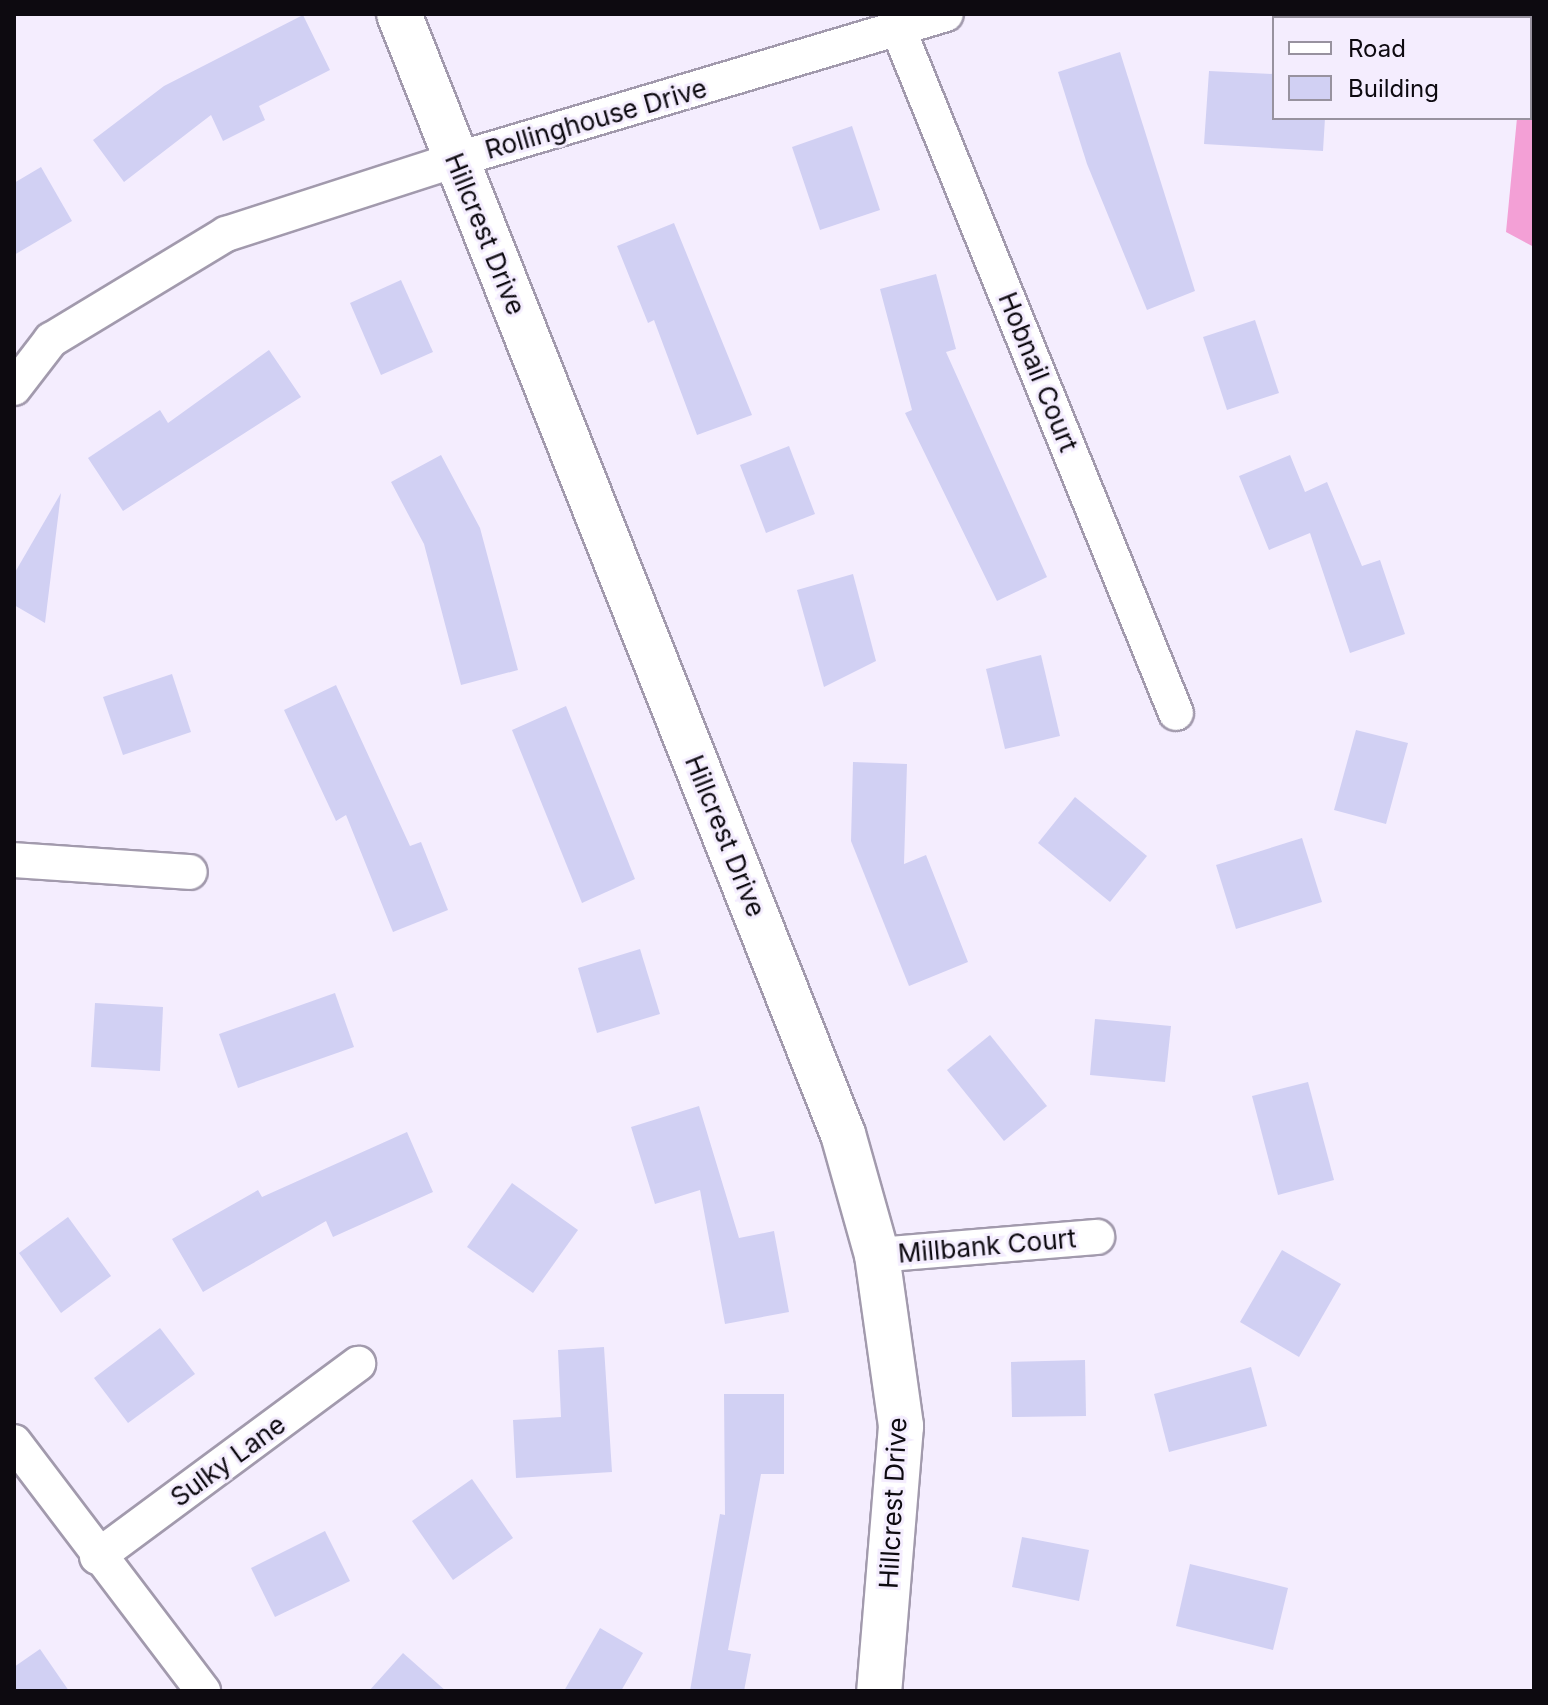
<!DOCTYPE html>
<style>
body{margin:0}
#map{position:relative;width:1548px;height:1705px;overflow:hidden;background:#f4edfe;font-family:Inter,sans-serif}
div>[style]{position:absolute}
[style*='--x']{left:calc(var(--x)*1px);top:calc(var(--y)*1px);width:calc(var(--w)*1px);rotate:calc(var(--a)*1deg)}
.forest>*{inset:0;background:#f3a0d6}
.building>*{inset:0;background:#d1d0f3}
.roads{filter:drop-shadow(2px 0 #a29aad) drop-shadow(-2px 0 #a29aad) drop-shadow(0 2px #a29aad) drop-shadow(0 -2px #a29aad)}
.street>*{height:34px;margin:-17px;padding:0 17px;transform-origin:17px;border-radius:17px;background:#fff}
.secondary>*{height:44px;margin:-22px;padding:0 22px;transform-origin:22px;border-radius:22px;background:#fff}
span{translate:-50% -50%;white-space:nowrap;text-align:center;line-height:1.15;-webkit-text-stroke:6px #f4edfe;paint-order:stroke}
.street-label{font-size:26px;color:#0d0a10}
.frame{position:absolute;inset:0;border:16px solid #0d0a10;pointer-events:none}
.legend{position:absolute;left:1272px;top:16px;width:260px;height:104px;box-sizing:border-box;background:#f4edfe;border:2px solid #98929f;margin:0;padding:10px 14px;list-style:none;font-size:24px;color:#0d0a10}
.legend li{display:flex;align-items:center;gap:16px;height:40px}
.legend b{width:40px;border:2px solid #98929f}
</style>
<div id="map">
<div class="forest">
<div style="clip-path:polygon(1528px 14px,1534px 14px,1534px 247px,1506px 232px,1517px 118px,1530px 118px)"></div>
</div>
<div class="building">
<div style="clip-path:polygon(303px 15px,330px 70px,259px 106px,265px 120px,223px 141px,211px 115px,124px 182px,93px 140px,164px 86px)"></div>
<div style="clip-path:polygon(1120px 52px,1195px 291px,1147px 310px,1087px 164px,1058px 72px)"></div>
<div style="clip-path:polygon(1209px 71px,1274px 74px,1274px 118px,1325px 118px,1323px 151px,1204px 144px)"></div>
<div style="clip-path:polygon(852px 126px,880px 210px,820px 230px,792px 147px)"></div>
<div style="clip-path:polygon(41px 167px,72px 221px,14px 255px,14px 183px)"></div>
<div style="clip-path:polygon(674px 223px,752px 415px,697px 435px,654px 320px,648px 323px,617px 246px)"></div>
<div style="clip-path:polygon(936px 274px,956px 349px,946px 352px,1047px 577px,997px 601px,905px 413px,912px 410px,880px 289px)"></div>
<div style="clip-path:polygon(401px 280px,433px 352px,381px 375px,350px 303px)"></div>
<div style="clip-path:polygon(1255px 320px,1279px 393px,1227px 410px,1203px 337px)"></div>
<div style="clip-path:polygon(269px 350px,301px 397px,123px 511px,88px 458px,160px 410px,168px 423px)"></div>
<div style="clip-path:polygon(789px 446px,815px 514px,766px 533px,740px 465px)"></div>
<div style="clip-path:polygon(441px 455px,480px 528px,518px 670px,461px 685px,424px 544px,391px 482px)"></div>
<div style="clip-path:polygon(1290px 455px,1305px 492px,1327px 482px,1362px 566px,1380px 560px,1405px 634px,1350px 653px,1310px 533px,1269px 550px,1239px 476px)"></div>
<div style="clip-path:polygon(61px 493px,45px 623px,14px 605px,14px 574px)"></div>
<div style="clip-path:polygon(853px 574px,876px 661px,824px 687px,797px 590px)"></div>
<div style="clip-path:polygon(1041px 655px,1060px 736px,1005px 749px,986px 669px)"></div>
<div style="clip-path:polygon(172px 674px,191px 732px,123px 755px,103px 697px)"></div>
<div style="clip-path:polygon(336px 685px,410px 846px,421px 842px,448px 910px,393px 932px,346px 815px,336px 821px,284px 710px)"></div>
<div style="clip-path:polygon(566px 706px,635px 879px,582px 903px,512px 730px)"></div>
<div style="clip-path:polygon(1356px 730px,1408px 743px,1386px 824px,1334px 810px)"></div>
<div style="clip-path:polygon(853px 762px,907px 764px,904px 864px,926px 855px,968px 962px,909px 986px,851px 841px)"></div>
<div style="clip-path:polygon(1075px 797px,1147px 856px,1110px 902px,1038px 843px)"></div>
<div style="clip-path:polygon(1302px 838px,1322px 902px,1236px 929px,1216px 865px)"></div>
<div style="clip-path:polygon(640px 949px,660px 1014px,597px 1033px,578px 968px)"></div>
<div style="clip-path:polygon(335px 993px,354px 1047px,238px 1088px,219px 1034px)"></div>
<div style="clip-path:polygon(95px 1003px,163px 1007px,160px 1071px,91px 1067px)"></div>
<div style="clip-path:polygon(1095px 1019px,1171px 1026px,1165px 1082px,1090px 1075px)"></div>
<div style="clip-path:polygon(990px 1035px,1047px 1106px,1004px 1141px,947px 1070px)"></div>
<div style="clip-path:polygon(1308px 1082px,1334px 1180px,1278px 1195px,1252px 1096px)"></div>
<div style="clip-path:polygon(699px 1106px,739px 1238px,774px 1231px,789px 1312px,725px 1324px,700px 1190px,655px 1204px,631px 1127px)"></div>
<div style="clip-path:polygon(407px 1132px,433px 1192px,333px 1237px,326px 1221px,203px 1292px,172px 1239px,258px 1190px,262px 1197px)"></div>
<div style="clip-path:polygon(512px 1183px,578px 1230px,533px 1293px,467px 1247px)"></div>
<div style="clip-path:polygon(68px 1217px,111px 1276px,61px 1313px,19px 1253px)"></div>
<div style="clip-path:polygon(1282px 1250px,1341px 1284px,1299px 1357px,1240px 1322px)"></div>
<div style="clip-path:polygon(160px 1328px,195px 1374px,128px 1423px,94px 1378px)"></div>
<div style="clip-path:polygon(604px 1347px,612px 1472px,516px 1478px,513px 1420px,561px 1417px,558px 1350px)"></div>
<div style="clip-path:polygon(1085px 1360px,1086px 1416px,1012px 1417px,1011px 1362px)"></div>
<div style="clip-path:polygon(1251px 1367px,1267px 1426px,1169px 1452px,1154px 1394px)"></div>
<div style="clip-path:polygon(724px 1394px,784px 1394px,784px 1474px,761px 1474px,728px 1650px,751px 1654px,744px 1691px,690px 1691px,720px 1514px,725px 1515px)"></div>
<div style="clip-path:polygon(472px 1479px,513px 1538px,453px 1580px,412px 1521px)"></div>
<div style="clip-path:polygon(325px 1531px,350px 1581px,275px 1617px,251px 1568px)"></div>
<div style="clip-path:polygon(1022px 1537px,1089px 1550px,1079px 1601px,1012px 1587px)"></div>
<div style="clip-path:polygon(1190px 1564px,1288px 1588px,1273px 1650px,1176px 1626px)"></div>
<div style="clip-path:polygon(600px 1628px,643px 1653px,621px 1691px,564px 1691px)"></div>
<div style="clip-path:polygon(40px 1649px,69px 1691px,14px 1691px,14px 1667px)"></div>
<div style="clip-path:polygon(403px 1653px,446px 1691px,369px 1691px)"></div>
</div>
<div class="roads">
<div class="street">
<div style="--x:899;--y:31;--w:736;--a:67.9"></div>
<div style="--x:14;--y:388;--w:61;--a:-52.4"></div>
<div style="--x:51;--y:340;--w:205;--a:-31.2"></div>
<div style="--x:226;--y:234;--w:241;--a:-17.9"></div>
<div style="--x:455;--y:160;--w:512;--a:-16.56"></div>
<div style="--x:14;--y:860;--w:176;--a:3.9"></div>
<div style="--x:877;--y:1255;--w:221;--a:-4.7"></div>
<div style="--x:14;--y:1442;--w:313;--a:52.8"></div>
<div style="--x:97;--y:1557;--w:325;--a:-36.5"></div>
</div>
<div class="secondary">
<div style="--x:399;--y:14;--w:1205;--a:68.38"></div>
<div style="--x:843;--y:1134;--w:126;--a:74.3"></div>
<div style="--x:877;--y:1255;--w:173;--a:82"></div>
<div style="--x:901;--y:1426;--w:266;--a:94.7"></div>
</div>
</div>
<div class="street-label">
<span style="left:596px;top:119px;rotate:-16deg">Rollinghouse Drive</span>
<span style="left:485px;top:234px;rotate:68deg">Hillcrest Drive</span>
<span style="left:1038px;top:372px;rotate:68deg">Hobnail Court</span>
<span style="left:725px;top:836px;rotate:68deg">Hillcrest Drive</span>
<span style="left:987px;top:1246px;rotate:-5deg">Millbank Court</span>
<span style="left:228px;top:1461px;rotate:-36deg">Sulky Lane</span>
<span style="left:893px;top:1503px;rotate:-87deg">Hillcrest Drive</span>
</div>
<div class="frame"></div>
<ul class="legend">
<li><b style="height:10px;background:#fff"></b>Road</li>
<li><b style="height:22px;background:#d1d0f3"></b>Building</li>
</ul>
</div>
